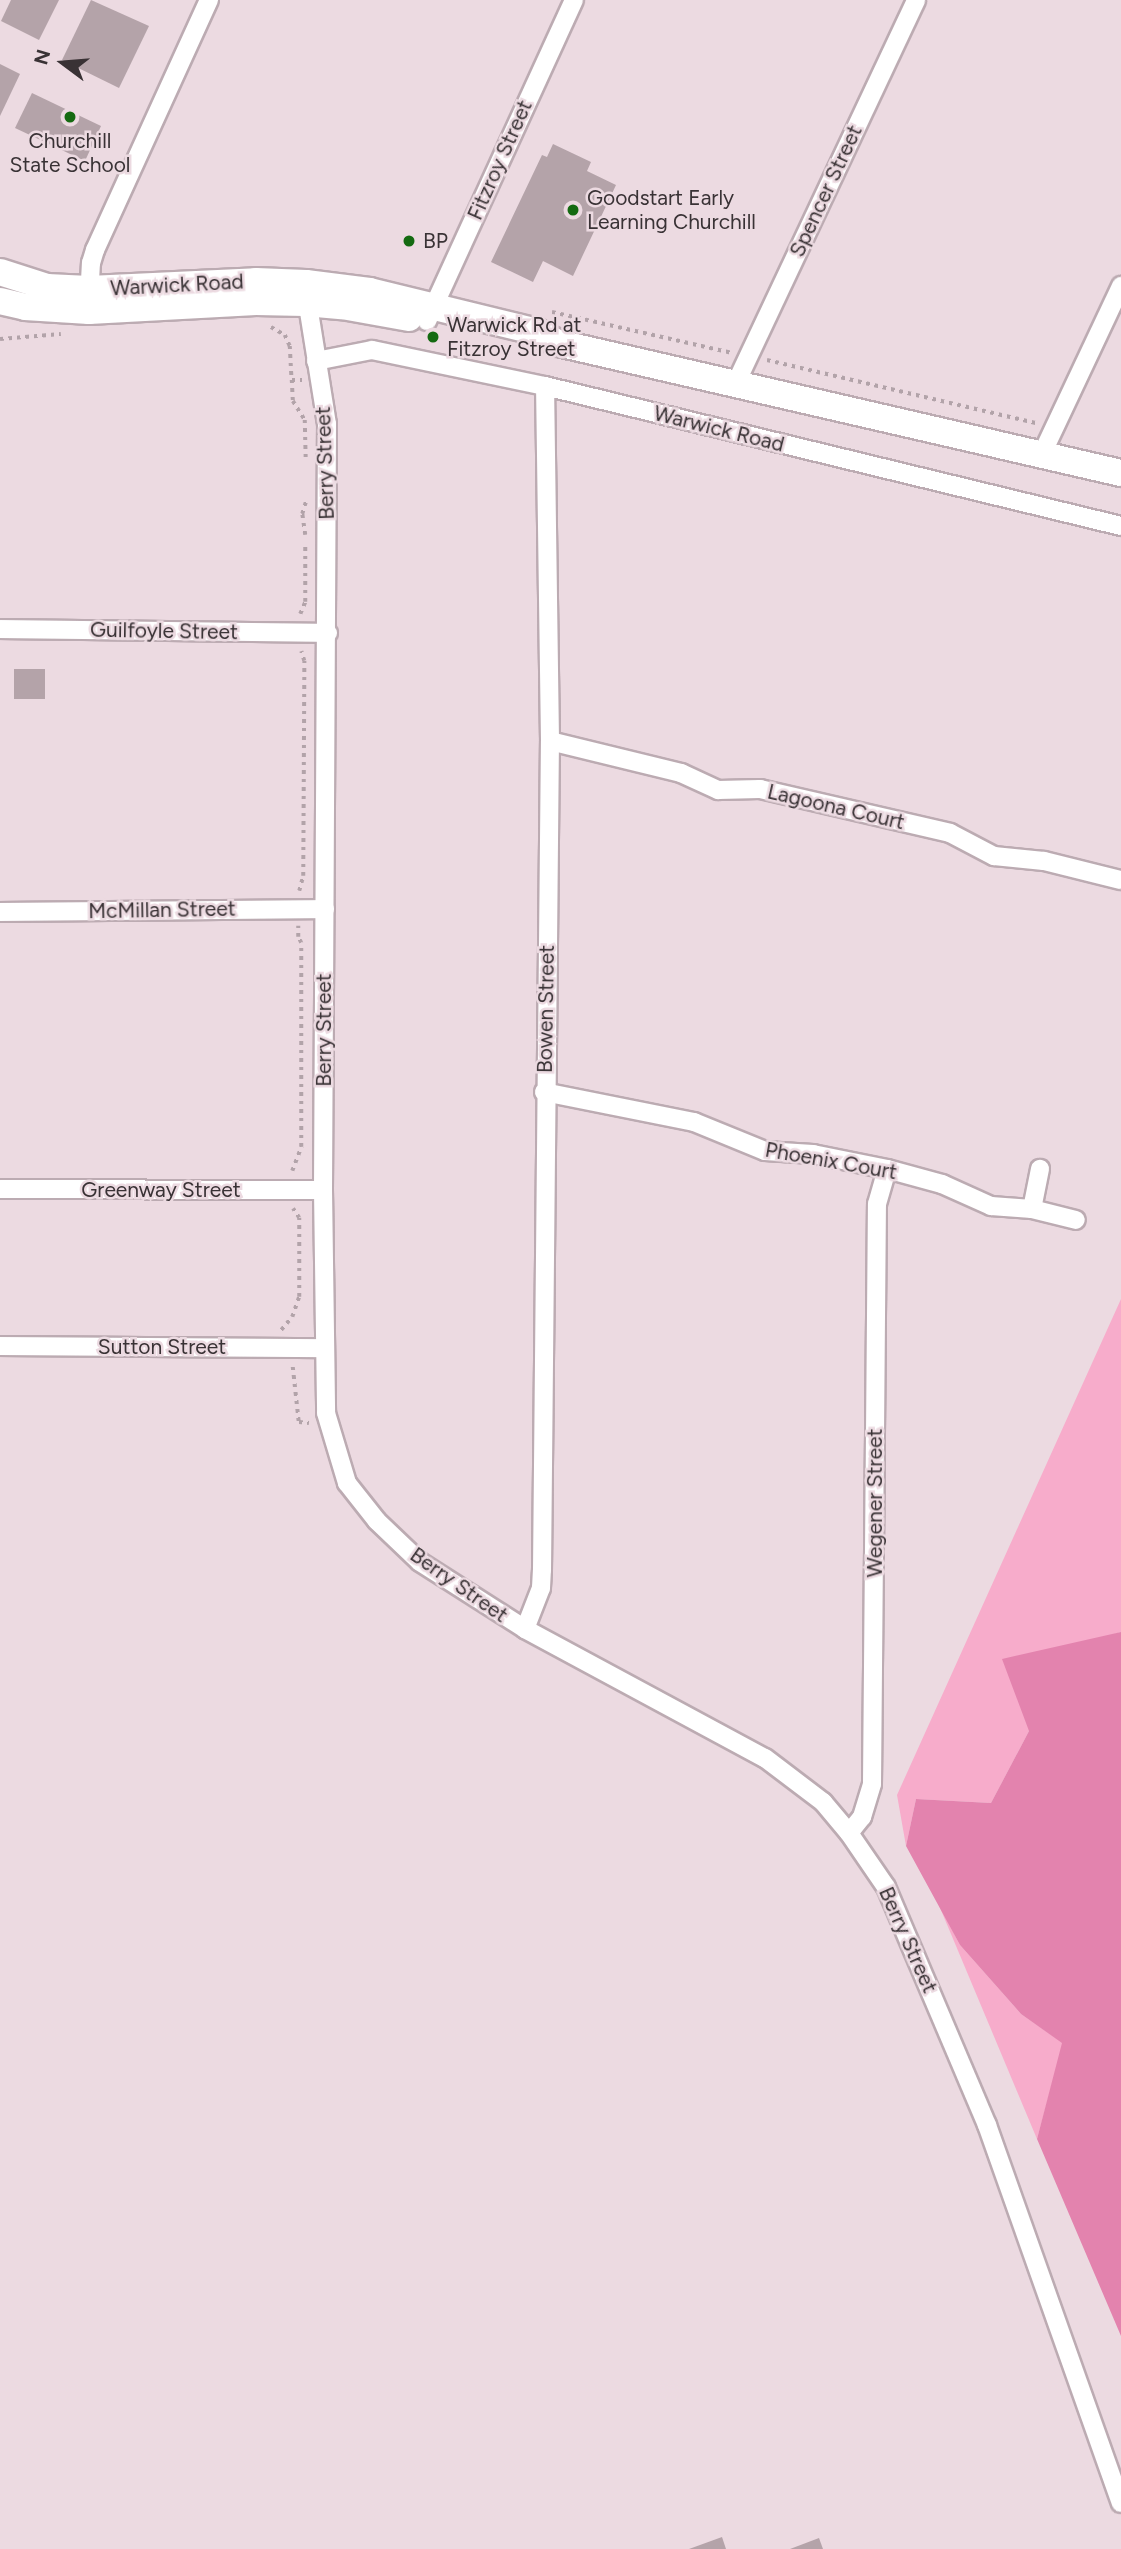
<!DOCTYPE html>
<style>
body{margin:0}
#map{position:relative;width:1121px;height:2549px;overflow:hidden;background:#ecdae1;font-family:Figtree,sans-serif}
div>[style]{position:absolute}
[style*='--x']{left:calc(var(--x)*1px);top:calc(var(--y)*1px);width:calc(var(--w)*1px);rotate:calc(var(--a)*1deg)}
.green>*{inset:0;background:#f7accb}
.forest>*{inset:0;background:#e383ae}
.building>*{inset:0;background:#b4a3a9}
.path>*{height:3.5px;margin-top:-1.75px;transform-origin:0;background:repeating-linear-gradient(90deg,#b2a3a9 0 3.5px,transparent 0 8.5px)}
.roads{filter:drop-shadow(2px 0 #bcabb2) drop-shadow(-2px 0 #bcabb2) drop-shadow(0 2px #bcabb2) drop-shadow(0 -2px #bcabb2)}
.minor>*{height:18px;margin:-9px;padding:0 9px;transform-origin:9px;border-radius:9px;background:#fff}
.primary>*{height:26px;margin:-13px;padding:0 13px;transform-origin:13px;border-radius:13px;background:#fff}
.dots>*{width:19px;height:19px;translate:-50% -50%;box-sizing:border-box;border:4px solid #ecdae1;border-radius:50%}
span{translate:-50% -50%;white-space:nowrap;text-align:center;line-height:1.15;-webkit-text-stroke:5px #ecdae1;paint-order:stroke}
.poi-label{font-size:21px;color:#393235}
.left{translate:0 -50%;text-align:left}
.street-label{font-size:21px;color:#393235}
.north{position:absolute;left:28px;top:28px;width:70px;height:70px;-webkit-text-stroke:5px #ecdae1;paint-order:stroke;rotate:286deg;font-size:19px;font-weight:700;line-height:28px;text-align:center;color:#393235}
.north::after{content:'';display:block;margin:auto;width:24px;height:32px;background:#393235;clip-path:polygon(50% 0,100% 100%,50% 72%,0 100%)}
</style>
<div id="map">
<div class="green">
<div style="clip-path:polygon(1121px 1299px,1121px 1632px,1092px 1641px,1029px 1731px,991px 1803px,916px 1799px,906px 1846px,897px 1795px)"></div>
<div style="clip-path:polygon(938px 1903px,960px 1945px,1021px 2014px,1063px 2043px,1037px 2139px)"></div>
</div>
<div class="forest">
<div style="clip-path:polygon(1121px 1632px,1121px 2336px,1037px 2139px,1062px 2043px,1021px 2014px,960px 1945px,906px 1846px,916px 1799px,991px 1803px,1029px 1731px,1002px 1659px)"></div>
</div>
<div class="building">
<div style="clip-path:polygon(11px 0,59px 0,39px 40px,1px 21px)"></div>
<div style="clip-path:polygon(91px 0,149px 26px,119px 88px,62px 60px)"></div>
<div style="clip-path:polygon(0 64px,20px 74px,0 116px)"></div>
<div style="clip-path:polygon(32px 93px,101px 126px,85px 161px,15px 128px)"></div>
<div style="clip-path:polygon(553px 144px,591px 162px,587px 171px,616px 185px,573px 276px,543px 261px,533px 282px,491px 262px,542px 155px,547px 157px)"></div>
<div style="clip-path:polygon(14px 669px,45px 669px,45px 699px,14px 699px)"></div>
<div style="clip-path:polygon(722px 2537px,726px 2549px,689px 2549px)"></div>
<div style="clip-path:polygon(819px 2538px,823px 2549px,790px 2549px)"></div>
</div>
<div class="path">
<div style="--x:552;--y:312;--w:185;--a:12.8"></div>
<div style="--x:271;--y:327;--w:16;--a:30"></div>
<div style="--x:285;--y:335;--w:12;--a:66"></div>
<div style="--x:290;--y:346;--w:34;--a:87"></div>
<div style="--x:292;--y:380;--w:10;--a:0"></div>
<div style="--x:0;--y:339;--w:61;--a:-4.7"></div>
<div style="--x:767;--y:360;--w:276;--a:13.2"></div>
<div style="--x:292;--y:380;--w:21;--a:87"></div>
<div style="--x:293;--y:401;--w:22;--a:58"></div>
<div style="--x:305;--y:420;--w:42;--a:88.6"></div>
<div style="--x:305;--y:535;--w:21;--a:-98"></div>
<div style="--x:302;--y:514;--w:14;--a:-73"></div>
<div style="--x:300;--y:614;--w:13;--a:-67"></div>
<div style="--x:305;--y:602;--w:56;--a:-90"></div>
<div style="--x:299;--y:891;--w:16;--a:-75"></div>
<div style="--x:303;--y:876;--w:215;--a:-89.7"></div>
<div style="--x:304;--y:661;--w:10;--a:-107"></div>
<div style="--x:292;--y:1171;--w:26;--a:-69"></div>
<div style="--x:301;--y:1147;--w:204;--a:-90"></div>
<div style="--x:301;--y:943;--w:7;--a:-117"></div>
<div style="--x:298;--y:937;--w:11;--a:-90"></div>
<div style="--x:281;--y:1330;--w:17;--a:-50"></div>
<div style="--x:292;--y:1317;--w:21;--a:-71"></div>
<div style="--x:299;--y:1297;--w:79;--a:-90"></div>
<div style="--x:299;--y:1218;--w:11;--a:-124"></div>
<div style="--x:293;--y:1367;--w:55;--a:83.8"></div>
<div style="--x:299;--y:1422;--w:10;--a:6"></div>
</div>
<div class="roads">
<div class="minor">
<div style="--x:306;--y:293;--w:133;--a:80.9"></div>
<div style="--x:327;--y:424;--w:766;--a:90.3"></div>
<div style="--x:323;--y:1190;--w:223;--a:89.2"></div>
<div style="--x:326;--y:1413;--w:73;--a:73.3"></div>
<div style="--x:347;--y:1483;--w:48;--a:51.7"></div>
<div style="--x:377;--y:1521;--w:59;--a:43.6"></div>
<div style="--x:420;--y:1562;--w:125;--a:32.5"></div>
<div style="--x:525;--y:1629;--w:272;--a:28.3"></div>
<div style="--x:765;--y:1758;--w:73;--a:37.2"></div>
<div style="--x:823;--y:1802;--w:40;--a:50"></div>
<div style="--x:849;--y:1833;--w:65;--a:55.6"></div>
<div style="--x:886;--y:1887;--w:259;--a:67"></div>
<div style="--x:987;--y:2125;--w:401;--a:70.5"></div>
<div style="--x:89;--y:300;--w:37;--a:-87"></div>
<div style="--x:91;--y:263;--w:14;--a:-73"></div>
<div style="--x:95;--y:250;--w:275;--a:-65.5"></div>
<div style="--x:427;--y:321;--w:353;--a:-65.4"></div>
<div style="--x:316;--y:361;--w:57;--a:-11.1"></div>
<div style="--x:372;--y:350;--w:177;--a:11.8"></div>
<div style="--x:545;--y:386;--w:593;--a:13.66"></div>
<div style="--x:736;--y:383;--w:423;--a:-64.8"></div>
<div style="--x:1042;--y:454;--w:186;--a:-64.8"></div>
<div style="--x:0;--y:629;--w:328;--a:0.7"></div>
<div style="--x:550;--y:741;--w:135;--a:13.7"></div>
<div style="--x:681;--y:773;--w:41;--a:24.7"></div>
<div style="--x:718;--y:790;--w:42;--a:-1.4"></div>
<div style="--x:760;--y:789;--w:195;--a:13"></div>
<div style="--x:950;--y:833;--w:50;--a:27.6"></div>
<div style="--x:994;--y:856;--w:50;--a:5.7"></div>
<div style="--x:1044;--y:861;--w:79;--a:13.9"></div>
<div style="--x:0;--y:912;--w:325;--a:-0.5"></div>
<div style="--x:544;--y:1092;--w:153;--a:11.3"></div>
<div style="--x:694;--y:1122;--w:77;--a:22.2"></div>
<div style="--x:765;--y:1151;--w:48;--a:3.6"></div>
<div style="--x:813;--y:1154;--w:76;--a:11.5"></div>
<div style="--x:887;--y:1169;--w:57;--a:15.3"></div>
<div style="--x:942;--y:1184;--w:54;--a:24.2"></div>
<div style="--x:991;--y:1206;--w:41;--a:4.2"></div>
<div style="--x:1032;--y:1209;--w:45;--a:14"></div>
<div style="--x:0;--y:1189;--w:323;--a:0.2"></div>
<div style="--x:1032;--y:1209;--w:41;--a:-78.7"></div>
<div style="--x:0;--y:1346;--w:324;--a:0.4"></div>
<div style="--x:525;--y:1629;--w:44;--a:-68.7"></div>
<div style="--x:541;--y:1588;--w:18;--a:-87"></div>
<div style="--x:542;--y:1570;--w:829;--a:-89.45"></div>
<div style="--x:550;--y:741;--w:355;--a:-90.8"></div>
<div style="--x:849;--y:1833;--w:21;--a:-51"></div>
<div style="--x:862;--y:1817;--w:34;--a:-73"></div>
<div style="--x:872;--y:1784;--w:580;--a:-89.51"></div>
<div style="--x:877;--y:1204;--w:36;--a:-74"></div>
</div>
<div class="primary">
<div style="--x:0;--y:272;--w:49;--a:17.7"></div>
<div style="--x:47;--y:287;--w:42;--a:2.7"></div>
<div style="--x:89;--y:289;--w:167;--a:-2.7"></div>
<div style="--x:256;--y:281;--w:50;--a:2.3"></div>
<div style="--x:306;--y:283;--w:64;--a:7.2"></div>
<div style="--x:369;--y:291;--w:173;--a:13.7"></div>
<div style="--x:537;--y:332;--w:24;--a:28"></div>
<div style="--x:558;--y:343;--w:578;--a:13"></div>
<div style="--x:0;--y:301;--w:26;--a:13"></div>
<div style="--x:25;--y:307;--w:64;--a:3.6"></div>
<div style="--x:89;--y:311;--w:167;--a:-3.1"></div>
<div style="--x:256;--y:302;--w:49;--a:1.2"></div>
<div style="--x:305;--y:303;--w:37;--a:5"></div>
<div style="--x:342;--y:306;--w:68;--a:10.2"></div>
</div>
</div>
<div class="dots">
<div style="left:70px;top:117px;background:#146a11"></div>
<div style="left:573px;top:210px;background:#146a11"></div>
<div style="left:409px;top:241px;background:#146a11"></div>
<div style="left:433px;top:337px;background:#146a11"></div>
</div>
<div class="poi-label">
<span style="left:70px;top:153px">Churchill<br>State School</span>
<span class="left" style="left:587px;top:210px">Goodstart Early<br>Learning Churchill</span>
<span class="left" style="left:423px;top:241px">BP</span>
<span class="left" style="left:447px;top:337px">Warwick Rd at<br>Fitzroy Street</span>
</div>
<div class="street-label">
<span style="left:500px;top:160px;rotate:-66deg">Fitzroy Street</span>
<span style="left:826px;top:191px;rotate:-65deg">Spencer Street</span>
<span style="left:177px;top:285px;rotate:-3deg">Warwick Road</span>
<span style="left:719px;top:429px;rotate:14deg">Warwick Road</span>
<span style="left:325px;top:463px;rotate:-92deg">Berry Street</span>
<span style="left:164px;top:631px;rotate:1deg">Guilfoyle Street</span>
<span style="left:836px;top:807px;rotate:13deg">Lagoona Court</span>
<span style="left:162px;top:910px;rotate:-1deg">McMillan Street</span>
<span style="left:546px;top:1009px;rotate:-89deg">Bowen Street</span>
<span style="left:324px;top:1030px;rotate:-90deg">Berry Street</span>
<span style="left:831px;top:1161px;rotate:10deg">Phoenix Court</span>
<span style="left:161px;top:1190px">Greenway Street</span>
<span style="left:162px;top:1347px">Sutton Street</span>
<span style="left:875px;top:1503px;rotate:-90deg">Wegener Street</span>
<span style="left:459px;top:1585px;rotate:35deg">Berry Street</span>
<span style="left:908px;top:1940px;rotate:66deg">Berry Street</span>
</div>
<div class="north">N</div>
</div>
